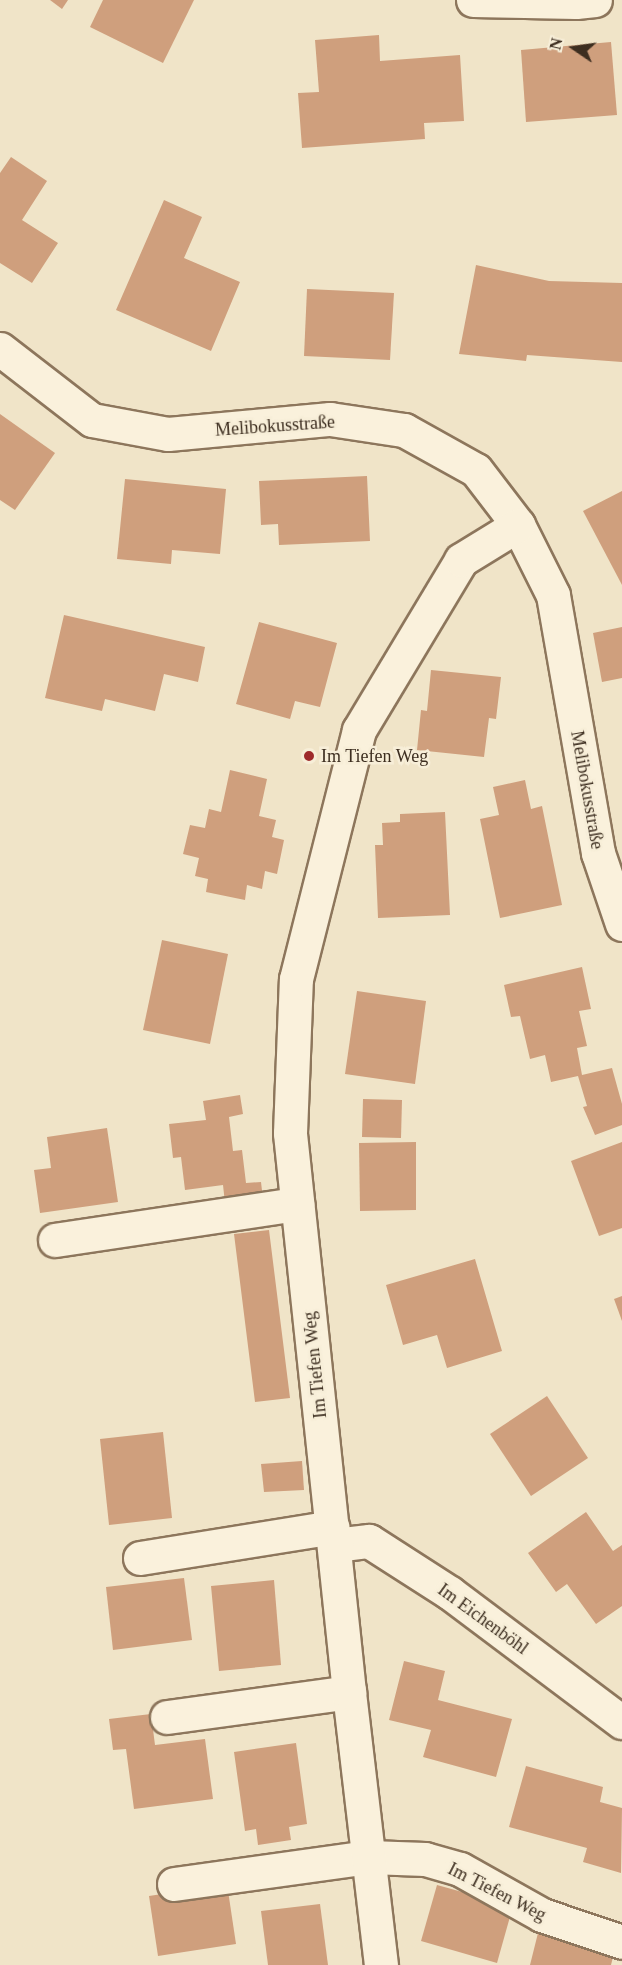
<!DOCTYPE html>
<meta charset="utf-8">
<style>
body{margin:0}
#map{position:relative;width:622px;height:1965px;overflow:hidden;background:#f0e4c8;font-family:Georgia,serif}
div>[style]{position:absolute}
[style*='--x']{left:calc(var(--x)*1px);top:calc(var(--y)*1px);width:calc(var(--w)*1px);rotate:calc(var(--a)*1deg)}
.building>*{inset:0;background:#cf9f7d}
.roads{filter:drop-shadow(2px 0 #8d765c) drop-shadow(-2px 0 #8d765c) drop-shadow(0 2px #8d765c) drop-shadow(0 -2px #8d765c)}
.minor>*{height:33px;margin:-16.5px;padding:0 16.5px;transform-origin:16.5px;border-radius:16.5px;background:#faf1dc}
.dots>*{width:16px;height:16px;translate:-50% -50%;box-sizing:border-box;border:3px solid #f7eed8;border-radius:50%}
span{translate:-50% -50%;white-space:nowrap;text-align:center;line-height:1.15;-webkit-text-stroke:5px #f7eed8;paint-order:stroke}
.street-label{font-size:18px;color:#3d2e20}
.poi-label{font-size:18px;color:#3d2e20}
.left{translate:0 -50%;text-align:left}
.north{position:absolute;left:544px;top:18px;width:60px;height:60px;-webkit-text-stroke:4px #f7eed8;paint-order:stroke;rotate:283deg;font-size:16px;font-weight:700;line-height:24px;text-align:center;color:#3d2e20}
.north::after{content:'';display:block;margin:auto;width:21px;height:27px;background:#3d2e20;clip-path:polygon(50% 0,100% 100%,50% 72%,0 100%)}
</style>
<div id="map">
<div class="building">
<div style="clip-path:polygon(50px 0,68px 0,62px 9px)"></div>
<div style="clip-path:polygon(103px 0,194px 0,163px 63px,90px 27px)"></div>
<div style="clip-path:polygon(379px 35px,380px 61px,460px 55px,464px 121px,424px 123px,425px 139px,302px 148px,298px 93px,319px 92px,315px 40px)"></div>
<div style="clip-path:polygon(611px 42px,617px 115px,526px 122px,521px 50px)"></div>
<div style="clip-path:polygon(11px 157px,47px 181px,22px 220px,58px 243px,32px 283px,0 263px,0 173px)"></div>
<div style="clip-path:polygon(164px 200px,202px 217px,184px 258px,240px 282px,211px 351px,116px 310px)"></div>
<div style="clip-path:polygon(476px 265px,549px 281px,622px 283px,622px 362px,527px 355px,526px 361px,459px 354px)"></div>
<div style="clip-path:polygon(307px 289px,394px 293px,390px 360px,304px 356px)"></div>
<div style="clip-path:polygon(0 414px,55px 453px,15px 510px,0 500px)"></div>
<div style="clip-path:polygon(367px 476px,370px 541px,279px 545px,278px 524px,261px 525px,259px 481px)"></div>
<div style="clip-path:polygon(125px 479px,226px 489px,220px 554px,172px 550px,171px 564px,117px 559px)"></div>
<div style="clip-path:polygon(622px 491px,622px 585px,583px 511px)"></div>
<div style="clip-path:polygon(64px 615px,205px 647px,198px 682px,164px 674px,155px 711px,105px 699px,102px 711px,45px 698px)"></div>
<div style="clip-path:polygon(259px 622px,337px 643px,320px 707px,295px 701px,290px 719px,236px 704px)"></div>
<div style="clip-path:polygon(622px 627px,622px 678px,602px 682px,593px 633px)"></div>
<div style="clip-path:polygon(431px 670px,501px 677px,496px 719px,489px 718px,484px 757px,417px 750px,421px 710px,427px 711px)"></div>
<div style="clip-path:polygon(230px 770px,267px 779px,259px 816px,276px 820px,272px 837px,284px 840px,277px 874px,265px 871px,262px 889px,247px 885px,245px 900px,206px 892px,208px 879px,195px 876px,199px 858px,183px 854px,190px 825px,205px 828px,209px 809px,221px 812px)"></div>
<div style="clip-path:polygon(525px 780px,531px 809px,542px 806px,562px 905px,500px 918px,480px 819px,499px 815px,493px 787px)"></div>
<div style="clip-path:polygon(445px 812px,450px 915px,378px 918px,375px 845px,383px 845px,382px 823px,400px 822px,400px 814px)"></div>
<div style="clip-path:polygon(162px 940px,228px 954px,210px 1044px,143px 1030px)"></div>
<div style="clip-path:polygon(582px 967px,591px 1009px,579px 1011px,587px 1046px,577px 1048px,582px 1075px,612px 1068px,622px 1104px,622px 1125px,595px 1135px,583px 1107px,587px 1106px,578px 1076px,551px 1082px,545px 1055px,530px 1059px,520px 1016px,511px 1017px,504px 985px)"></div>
<div style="clip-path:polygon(357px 991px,426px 1001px,415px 1084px,345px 1074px)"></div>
<div style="clip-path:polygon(240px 1095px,243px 1114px,229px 1117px,233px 1151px,242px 1150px,246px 1183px,261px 1182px,263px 1199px,225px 1203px,223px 1185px,185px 1190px,181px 1157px,173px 1158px,169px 1124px,206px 1120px,203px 1101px)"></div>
<div style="clip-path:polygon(363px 1099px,402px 1100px,401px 1138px,362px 1137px)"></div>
<div style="clip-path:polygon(107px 1128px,118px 1202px,40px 1213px,34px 1170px,51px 1168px,47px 1137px)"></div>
<div style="clip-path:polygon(416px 1142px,416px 1210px,360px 1211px,359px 1143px)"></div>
<div style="clip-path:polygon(622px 1142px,622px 1228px,599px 1236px,571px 1161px)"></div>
<div style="clip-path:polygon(269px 1230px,290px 1398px,255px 1402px,234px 1234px)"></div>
<div style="clip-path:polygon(475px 1259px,502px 1351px,447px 1368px,437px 1335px,403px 1345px,386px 1285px)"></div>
<div style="clip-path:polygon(622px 1296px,622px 1321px,614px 1299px)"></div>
<div style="clip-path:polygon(547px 1396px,588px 1458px,531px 1496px,490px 1434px)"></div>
<div style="clip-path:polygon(163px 1432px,172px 1518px,109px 1525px,100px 1439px)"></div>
<div style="clip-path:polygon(302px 1461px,304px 1490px,264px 1492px,261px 1464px)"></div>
<div style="clip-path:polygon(586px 1512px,613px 1551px,622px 1545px,622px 1606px,596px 1624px,567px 1584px,556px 1592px,528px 1553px)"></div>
<div style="clip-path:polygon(184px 1578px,192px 1640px,113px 1650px,106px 1587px)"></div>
<div style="clip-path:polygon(274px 1580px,281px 1665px,219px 1671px,211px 1586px)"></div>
<div style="clip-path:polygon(404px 1661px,445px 1671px,438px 1700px,512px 1719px,496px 1777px,423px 1757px,431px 1730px,389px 1720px)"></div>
<div style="clip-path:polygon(151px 1714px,155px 1745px,205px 1739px,213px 1799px,134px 1809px,126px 1749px,113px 1750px,109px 1719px)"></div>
<div style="clip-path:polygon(296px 1743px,307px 1824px,289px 1827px,291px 1840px,258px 1845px,256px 1829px,245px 1831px,234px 1752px)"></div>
<div style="clip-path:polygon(526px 1766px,603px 1787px,600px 1802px,622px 1808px,621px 1873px,583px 1862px,587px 1848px,509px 1827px)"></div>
<div style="clip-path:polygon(227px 1884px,236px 1944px,158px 1956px,149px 1896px)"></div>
<div style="clip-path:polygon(437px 1885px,513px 1906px,497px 1963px,421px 1941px)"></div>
<div style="clip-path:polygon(320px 1904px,328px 1965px,268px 1965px,261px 1911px)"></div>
<div style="clip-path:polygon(538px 1933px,614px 1953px,611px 1965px,530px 1965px)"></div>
</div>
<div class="roads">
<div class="minor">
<div style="--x:473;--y:0;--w:103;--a:1.1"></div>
<div style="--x:576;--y:2;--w:19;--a:-6"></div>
<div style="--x:0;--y:349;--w:116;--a:37.7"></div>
<div style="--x:92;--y:420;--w:77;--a:10.4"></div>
<div style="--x:168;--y:434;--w:163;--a:-5.3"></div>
<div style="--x:330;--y:419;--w:75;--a:8.5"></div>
<div style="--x:404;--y:430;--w:82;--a:29.1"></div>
<div style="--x:476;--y:470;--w:69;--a:52.6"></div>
<div style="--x:518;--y:525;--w:78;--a:63.4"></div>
<div style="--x:553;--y:595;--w:262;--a:80.1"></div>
<div style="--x:598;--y:853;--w:75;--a:71.3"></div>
<div style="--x:55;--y:1240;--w:245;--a:-8.5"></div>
<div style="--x:335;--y:1545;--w:34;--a:-7"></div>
<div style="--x:369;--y:1541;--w:96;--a:32.7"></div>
<div style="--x:450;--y:1593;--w:215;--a:36.9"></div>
<div style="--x:140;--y:1558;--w:195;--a:-9.1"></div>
<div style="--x:167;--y:1717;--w:184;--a:-7.8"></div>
<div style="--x:174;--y:1884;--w:197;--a:-7.9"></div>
<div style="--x:369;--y:1857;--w:56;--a:2"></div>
<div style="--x:425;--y:1859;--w:36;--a:16"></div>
<div style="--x:460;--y:1869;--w:94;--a:29.3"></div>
<div style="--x:542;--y:1915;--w:84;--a:18.6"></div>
<div style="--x:381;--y:1965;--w:275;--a:-96.7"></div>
<div style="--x:349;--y:1692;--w:562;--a:-96.03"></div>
<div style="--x:290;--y:1133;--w:154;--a:-87.8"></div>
<div style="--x:296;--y:979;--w:257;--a:-75.8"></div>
<div style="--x:359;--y:730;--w:198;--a:-59"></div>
<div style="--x:461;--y:560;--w:67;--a:-31.6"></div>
</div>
</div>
<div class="dots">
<div style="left:309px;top:756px;background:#9e2a2b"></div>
</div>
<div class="street-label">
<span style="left:275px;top:426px;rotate:-4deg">Melibokusstraße</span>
<span style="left:587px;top:790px;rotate:80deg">Melibokusstraße</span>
<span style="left:315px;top:1365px;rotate:-96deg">Im Tiefen Weg</span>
<span style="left:483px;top:1619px;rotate:36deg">Im Eichenböhl</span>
<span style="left:497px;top:1892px;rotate:27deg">Im Tiefen Weg</span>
</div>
<div class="poi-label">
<span class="left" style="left:321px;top:756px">Im Tiefen Weg</span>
</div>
<div class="north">N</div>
</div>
